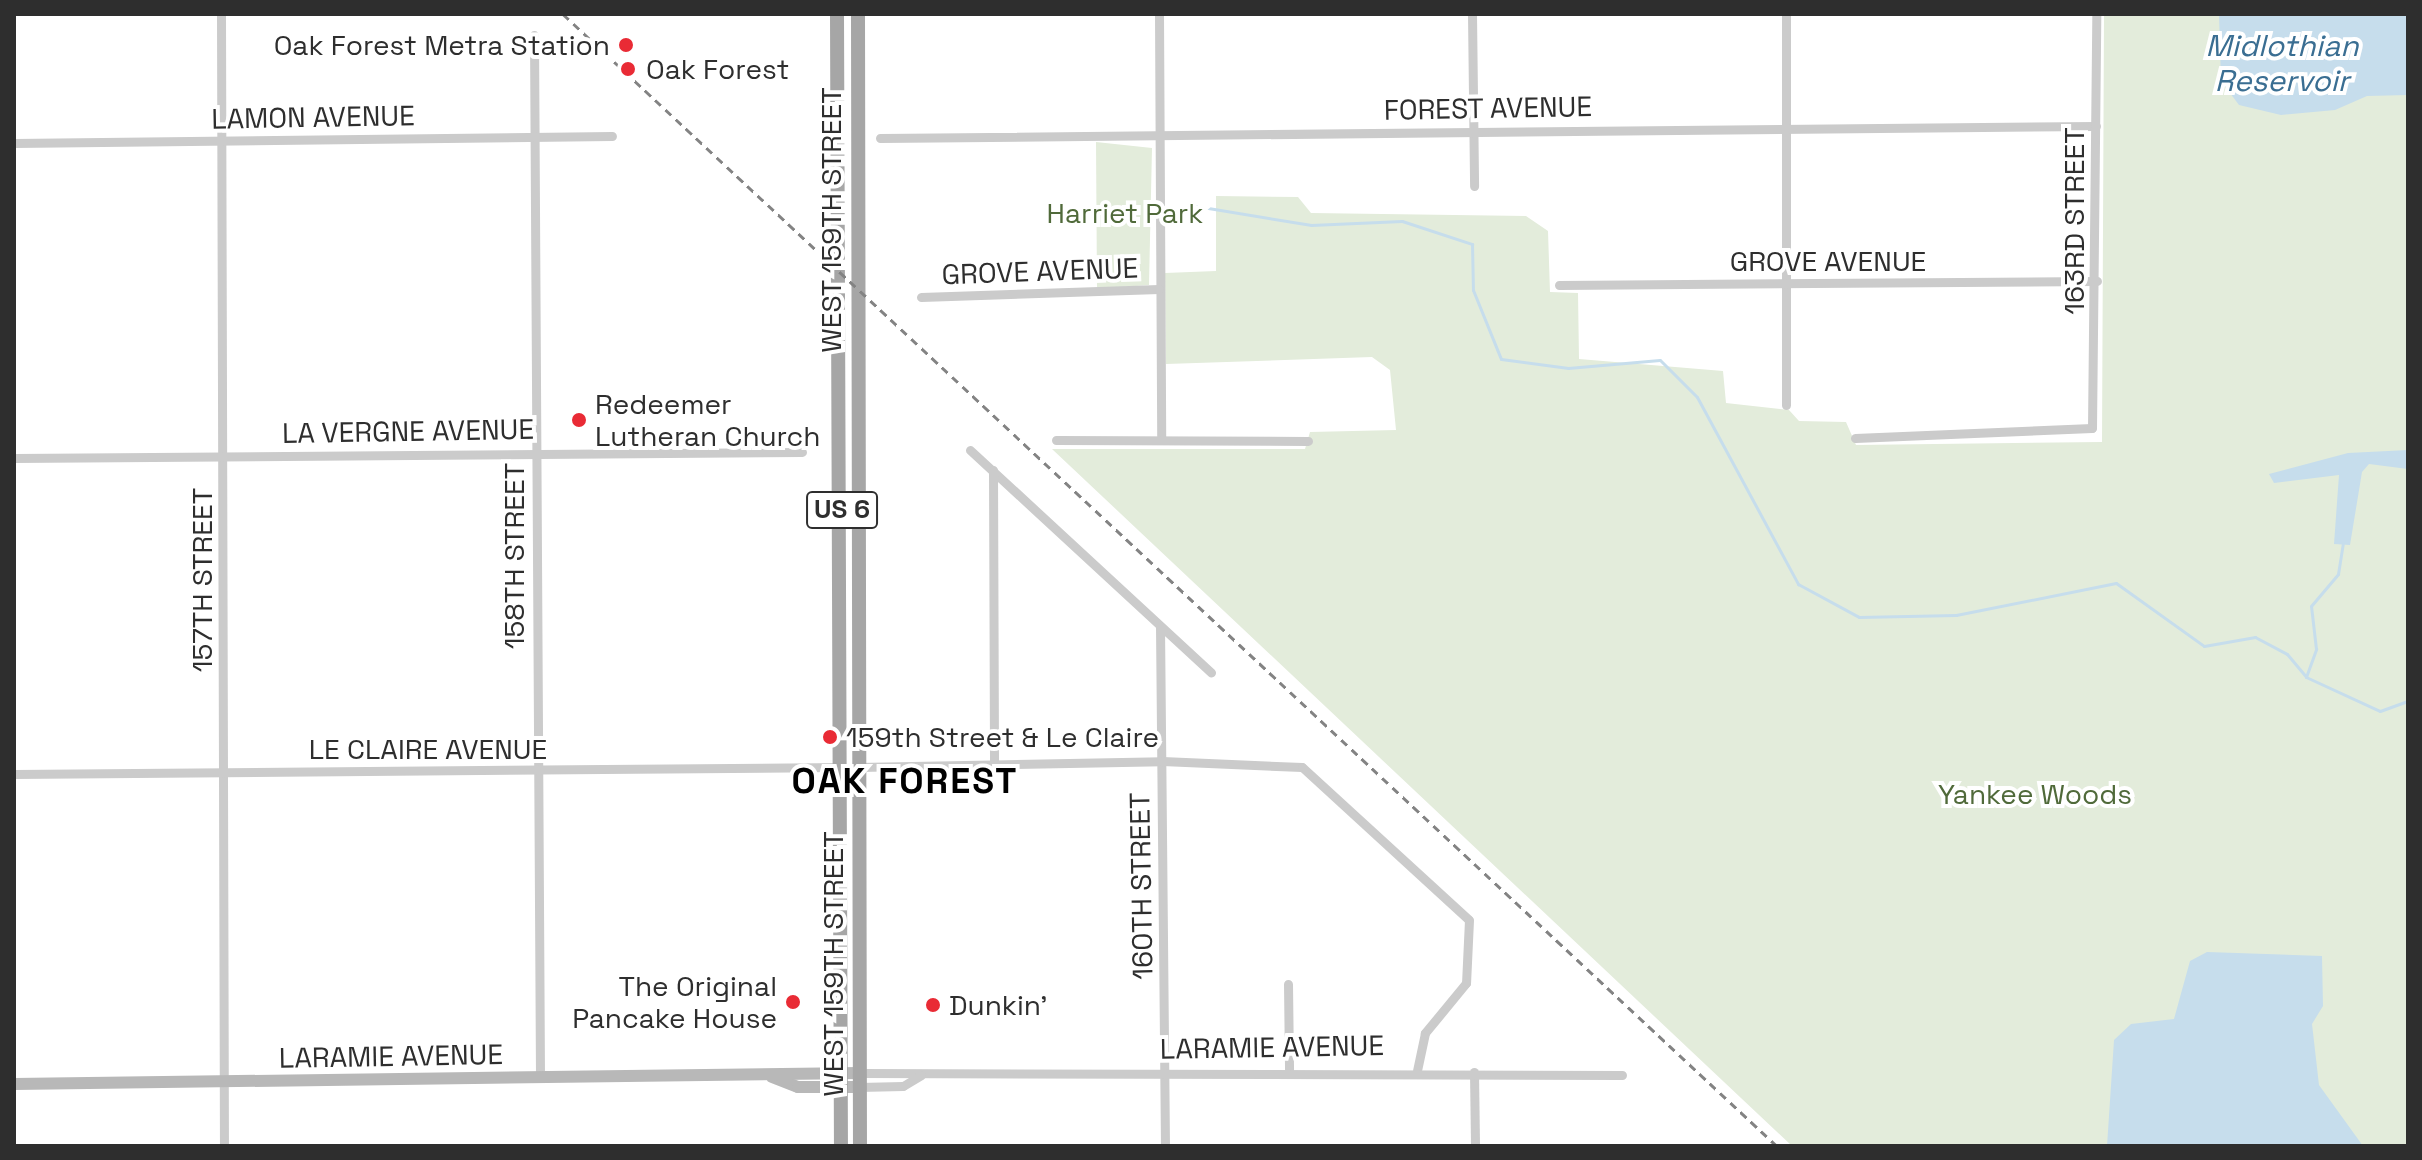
<!DOCTYPE html>
<style>
body{margin:0}
#map{position:relative;width:2422px;height:1160px;overflow:hidden;background:#fff;font-family:"Space Grotesk",sans-serif}
div>[style]{position:absolute}
[style*='--x']{left:calc(var(--x)*1px);top:calc(var(--y)*1px);width:calc(var(--w)*1px);rotate:calc(var(--a)*1deg)}
.green>*{inset:0;background:#e3ecdb}
.water>*{inset:0;background:#c6ddec}
.stream>*{height:3px;margin:-1.5px;padding:0 1.5px;transform-origin:1.5px;border-radius:1.5px;background:#c6ddec}
.street>*{height:9px;margin:-4.5px;padding:0 4.5px;transform-origin:4.5px;border-radius:4.5px;background:#cbcbcb}
.secondary>*{height:12px;margin:-6px;padding:0 6px;transform-origin:6px;border-radius:6px;background:#b8b8b8}
.primary>*{height:14px;margin:-7px;padding:0 7px;transform-origin:7px;border-radius:7px;background:#a6a6a6}
.rail>*{height:3px;margin-top:-1.5px;transform-origin:0;background:repeating-linear-gradient(90deg,#838383 0 8px,transparent 0 14px)}
.dots>*{width:22px;height:22px;translate:-50% -50%;box-sizing:border-box;border:4px solid #fff;border-radius:50%}
span{translate:-50% -50%;white-space:nowrap;text-align:center;line-height:1.15;-webkit-text-stroke:8px #fff;paint-order:stroke}
.shield-label span{padding:2px 6px;background:#fff;border:2px solid;border-radius:6px;-webkit-text-stroke-width:0}
.shield-label{font-size:26px;color:#2e2e2e;font-weight:700}
.poi-label{font-size:28px;color:#2e2e2e}
.right{translate:-100% -50%;text-align:right}
.left{translate:0 -50%;text-align:left}
.street-label{font-size:28px;color:#2e2e2e}
.park-label{font-size:28px;color:#506a3a}
.water-label{font-size:30px;color:#3a6e92;font-style:italic}
.district-label{font-size:36px;color:#000;font-weight:700;letter-spacing:2px}
.frame{position:absolute;inset:0;border:16px solid #2e2e2e;pointer-events:none}
</style>
<div id="map">
<div class="green">
<div style="clip-path:polygon(2104px 14px,2408px 14px,2408px 1146px,1792px 1146px,1052px 449px,1305px 449px,1310px 432px,1396px 430px,1390px 370px,1372px 357px,1166px 364px,1165px 273px,1216px 271px,1216px 196px,1298px 197px,1311px 213px,1526px 216px,1548px 231px,1550px 292px,1578px 293px,1579px 359px,1723px 371px,1726px 403px,1789px 410px,1799px 421px,1846px 422px,1856px 445px,2102px 442px)"></div>
<div style="clip-path:polygon(1096px 142px,1152px 148px,1149px 285px,1097px 289px)"></div>
</div>
<div class="water">
<div style="clip-path:polygon(2408px 14px,2408px 95px,2367px 96px,2335px 110px,2281px 115px,2239px 105px,2221px 81px,2219px 14px)"></div>
<div style="clip-path:polygon(2408px 450px,2408px 469px,2369px 464px,2362px 472px,2350px 545px,2334px 544px,2339px 475px,2274px 483px,2269px 474px,2348px 453px)"></div>
<div style="clip-path:polygon(2207px 952px,2322px 956px,2323px 1006px,2312px 1024px,2319px 1085px,2363px 1146px,2107px 1146px,2114px 1040px,2131px 1024px,2174px 1019px,2190px 961px)"></div>
</div>
<div class="stream">
<div style="--x:1190;--y:205;--w:123;--a:9.4"></div>
<div style="--x:1311;--y:225;--w:91;--a:-2.5"></div>
<div style="--x:1402;--y:221;--w:74;--a:18.2"></div>
<div style="--x:1472;--y:244;--w:46;--a:88.8"></div>
<div style="--x:1473;--y:290;--w:74;--a:67.9"></div>
<div style="--x:1501;--y:359;--w:68;--a:7.7"></div>
<div style="--x:1568;--y:368;--w:92;--a:-5"></div>
<div style="--x:1660;--y:360;--w:52;--a:45"></div>
<div style="--x:1697;--y:397;--w:213;--a:61.6"></div>
<div style="--x:1798;--y:584;--w:69;--a:28.4"></div>
<div style="--x:1859;--y:617;--w:97;--a:-1.2"></div>
<div style="--x:1956;--y:615;--w:163;--a:-11.3"></div>
<div style="--x:2116;--y:583;--w:108;--a:35.6"></div>
<div style="--x:2204;--y:646;--w:52;--a:-10"></div>
<div style="--x:2255;--y:637;--w:36;--a:28"></div>
<div style="--x:2287;--y:654;--w:30;--a:50"></div>
<div style="--x:2306;--y:677;--w:81;--a:24.7"></div>
<div style="--x:2380;--y:711;--w:30;--a:-20"></div>
<div style="--x:2306;--y:677;--w:30;--a:-70"></div>
<div style="--x:2316;--y:649;--w:43;--a:-96.6"></div>
<div style="--x:2311;--y:606;--w:42;--a:-49.8"></div>
<div style="--x:2338;--y:574;--w:30;--a:-81"></div>
</div>
<div class="street">
<div style="--x:221;--y:14;--w:1132;--a:89.85"></div>
<div style="--x:1159;--y:14;--w:426;--a:89.7"></div>
<div style="--x:1472;--y:14;--w:172;--a:89.3"></div>
<div style="--x:1786;--y:14;--w:391;--a:90"></div>
<div style="--x:534;--y:35;--w:1043;--a:89.67"></div>
<div style="--x:880;--y:138;--w:1216;--a:-0.57"></div>
<div style="--x:14;--y:143;--w:598;--a:-0.67"></div>
<div style="--x:1559;--y:285;--w:538;--a:-0.43"></div>
<div style="--x:921;--y:297;--w:238;--a:-1.9"></div>
<div style="--x:1855;--y:438;--w:237;--a:-2.4"></div>
<div style="--x:2092;--y:428;--w:414;--a:-89.4"></div>
<div style="--x:1056;--y:440;--w:252;--a:0.2"></div>
<div style="--x:970;--y:450;--w:328;--a:42.7"></div>
<div style="--x:14;--y:458;--w:788;--a:-0.44"></div>
<div style="--x:993;--y:470;--w:295;--a:89.8"></div>
<div style="--x:1160;--y:626;--w:520;--a:89.45"></div>
<div style="--x:859;--y:767;--w:303;--a:-1.1"></div>
<div style="--x:1162;--y:761;--w:140;--a:2.5"></div>
<div style="--x:1302;--y:767;--w:226;--a:42.5"></div>
<div style="--x:1469;--y:920;--w:63;--a:92.7"></div>
<div style="--x:1466;--y:983;--w:65;--a:129.4"></div>
<div style="--x:1425;--y:1033;--w:38;--a:102"></div>
<div style="--x:14;--y:774;--w:829;--a:-0.48"></div>
<div style="--x:1288;--y:984;--w:87;--a:89.3"></div>
<div style="--x:1474;--y:1072;--w:74;--a:89.2"></div>
<div style="--x:860;--y:1073;--w:762;--a:0.15"></div>
<div style="--x:859;--y:1087;--w:44;--a:-1.3"></div>
<div style="--x:903;--y:1086;--w:21;--a:-31"></div>
</div>
<div class="secondary">
<div style="--x:772;--y:1077;--w:28;--a:21"></div>
<div style="--x:798;--y:1087;--w:61;--a:0"></div>
<div style="--x:14;--y:1084;--w:846;--a:-0.74"></div>
</div>
<div class="primary">
<div style="--x:837;--y:14;--w:1132;--a:89.8"></div>
<div style="--x:858;--y:14;--w:1132;--a:89.9"></div>
</div>
<div class="rail">
<div style="--x:563;--y:14;--w:1660;--a:43"></div>
</div>
<div class="dots">
<div style="left:626px;top:45px;background:#e92b35"></div>
<div style="left:628px;top:69px;background:#e92b35"></div>
<div style="left:579px;top:420px;background:#e92b35"></div>
<div style="left:830px;top:737px;background:#e92b35"></div>
<div style="left:793px;top:1002px;background:#e92b35"></div>
<div style="left:933px;top:1005px;background:#e92b35"></div>
</div>
<div class="shield-label">
<span style="left:842px;top:510px">US 6</span>
</div>
<div class="poi-label">
<span class="right" style="left:610px;top:45px">Oak Forest Metra Station</span>
<span class="left" style="left:646px;top:69px">Oak Forest</span>
<span class="left" style="left:595px;top:420px">Redeemer<br>Lutheran Church</span>
<span class="left" style="left:846px;top:737px">159th Street &amp; Le Claire</span>
<span class="right" style="left:777px;top:1002px">The Original<br>Pancake House</span>
<span class="left" style="left:949px;top:1005px">Dunkin'</span>
</div>
<div class="street-label">
<span style="left:1488px;top:108px;rotate:-1deg">FOREST AVENUE</span>
<span style="left:313px;top:117px;rotate:-1deg">LAMON AVENUE</span>
<span style="left:831px;top:220px;rotate:-90deg">WEST 159TH STREET</span>
<span style="left:2074px;top:221px;rotate:-90deg">163RD STREET</span>
<span style="left:1828px;top:261px">GROVE AVENUE</span>
<span style="left:1040px;top:271px;rotate:-2deg">GROVE AVENUE</span>
<span style="left:408px;top:431px;rotate:-1deg">LA VERGNE AVENUE</span>
<span style="left:514px;top:556px;rotate:-90deg">158TH STREET</span>
<span style="left:202px;top:580px;rotate:-90deg">157TH STREET</span>
<span style="left:428px;top:749px">LE CLAIRE AVENUE</span>
<span style="left:1141px;top:886px;rotate:-91deg">160TH STREET</span>
<span style="left:833px;top:964px;rotate:-90deg">WEST 159TH STREET</span>
<span style="left:1272px;top:1047px;rotate:-1deg">LARAMIE AVENUE</span>
<span style="left:391px;top:1056px;rotate:-1deg">LARAMIE AVENUE</span>
</div>
<div class="park-label">
<span style="left:1125px;top:213px">Harriet Park</span>
<span style="left:2035px;top:794px">Yankee Woods</span>
</div>
<div class="water-label">
<span style="left:2282px;top:63px">Midlothian<br>Reservoir</span>
</div>
<div class="district-label">
<span style="left:905px;top:782px">OAK FOREST</span>
</div>
<div class="frame"></div>
</div>
